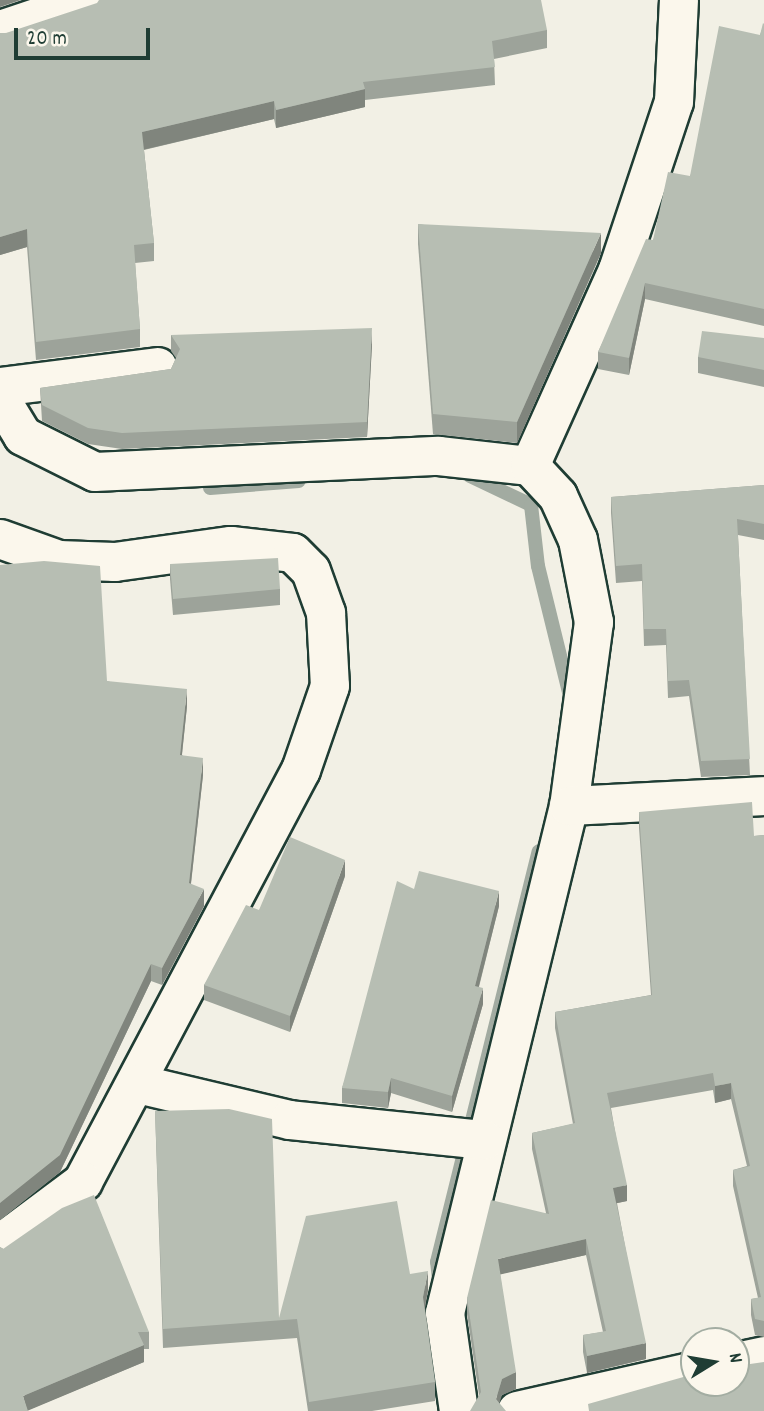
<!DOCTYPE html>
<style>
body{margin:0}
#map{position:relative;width:764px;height:1411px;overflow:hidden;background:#f2f0e5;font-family:Dekko,sans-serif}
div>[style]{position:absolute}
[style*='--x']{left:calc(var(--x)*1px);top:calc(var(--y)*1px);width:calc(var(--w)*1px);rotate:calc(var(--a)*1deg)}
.stream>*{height:14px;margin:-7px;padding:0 7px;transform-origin:7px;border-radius:7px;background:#a2aba1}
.roads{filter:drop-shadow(2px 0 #1f3d34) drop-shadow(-2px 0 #1f3d34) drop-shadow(0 2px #1f3d34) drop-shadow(0 -2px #1f3d34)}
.street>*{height:38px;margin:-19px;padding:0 19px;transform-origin:19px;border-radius:19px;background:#fbf7ec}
.wall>*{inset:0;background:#9da39a}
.shaded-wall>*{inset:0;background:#80857d}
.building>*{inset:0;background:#b7beb3}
span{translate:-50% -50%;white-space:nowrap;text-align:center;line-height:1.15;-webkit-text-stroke:5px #fbf7ec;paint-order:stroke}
.north{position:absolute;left:680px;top:1327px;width:70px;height:70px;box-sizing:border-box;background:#fbf7ec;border:2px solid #a3ada2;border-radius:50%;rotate:79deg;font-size:19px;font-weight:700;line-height:28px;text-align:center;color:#1f3d34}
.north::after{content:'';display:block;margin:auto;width:24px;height:32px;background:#1f3d34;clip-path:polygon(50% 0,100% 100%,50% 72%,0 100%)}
.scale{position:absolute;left:14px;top:28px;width:136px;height:32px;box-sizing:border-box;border:4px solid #1f3d34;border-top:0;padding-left:9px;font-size:21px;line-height:24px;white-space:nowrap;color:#1f3d34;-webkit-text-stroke:5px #fbf7ec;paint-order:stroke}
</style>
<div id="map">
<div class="stream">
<div style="--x:470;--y:476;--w:68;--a:25.4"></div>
<div style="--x:531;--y:505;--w:61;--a:83.5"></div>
<div style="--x:538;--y:566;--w:130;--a:76.2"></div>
<div style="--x:210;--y:488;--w:89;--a:-4.5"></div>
<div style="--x:439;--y:1280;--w:18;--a:-96"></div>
<div style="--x:437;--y:1262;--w:423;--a:-76.1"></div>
</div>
<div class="roads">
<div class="street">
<div style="--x:0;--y:30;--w:95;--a:-18.4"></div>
<div style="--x:0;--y:387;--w:159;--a:-7.2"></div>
<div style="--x:0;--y:398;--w:44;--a:58.8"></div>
<div style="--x:23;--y:436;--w:80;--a:26.6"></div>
<div style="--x:95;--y:472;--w:344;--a:-2.7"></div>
<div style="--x:439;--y:456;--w:92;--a:6.3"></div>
<div style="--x:530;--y:466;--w:41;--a:47"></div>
<div style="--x:558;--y:496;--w:48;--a:65.6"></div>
<div style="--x:578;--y:540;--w:84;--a:79"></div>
<div style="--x:594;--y:622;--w:186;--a:97.7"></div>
<div style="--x:569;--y:806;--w:522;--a:103.74"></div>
<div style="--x:445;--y:1313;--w:99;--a:81.9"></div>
<div style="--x:530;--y:466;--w:215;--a:-65.8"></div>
<div style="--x:618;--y:270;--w:177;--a:-71.6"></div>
<div style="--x:674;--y:102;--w:102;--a:-87.2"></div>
<div style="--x:0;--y:539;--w:63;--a:19.6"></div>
<div style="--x:59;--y:560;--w:56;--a:2"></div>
<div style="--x:115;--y:562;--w:117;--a:-7.9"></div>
<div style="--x:231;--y:546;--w:62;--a:6.4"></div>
<div style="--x:293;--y:553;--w:25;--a:45"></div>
<div style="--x:311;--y:571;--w:45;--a:70.3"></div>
<div style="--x:326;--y:613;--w:73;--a:86.9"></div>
<div style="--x:330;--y:686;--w:89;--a:109"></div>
<div style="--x:301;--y:770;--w:466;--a:117.9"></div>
<div style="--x:83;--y:1182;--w:104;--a:143.2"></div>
<div style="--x:569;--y:806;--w:195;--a:-2.9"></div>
<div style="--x:138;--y:1084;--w:156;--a:13.3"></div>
<div style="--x:290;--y:1120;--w:196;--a:5.9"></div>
<div style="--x:736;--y:1362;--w:29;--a:-12"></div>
<div style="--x:517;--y:1411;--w:181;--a:-12.7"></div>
</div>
</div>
<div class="wall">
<div style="clip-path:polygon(764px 24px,764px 326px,645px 299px,629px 375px,598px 369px,598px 352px,653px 240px,690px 176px,760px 35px)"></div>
<div style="clip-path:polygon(547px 30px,547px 48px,494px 59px,495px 85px,365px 100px,365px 107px,276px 128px,274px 119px,144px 150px,154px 243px,154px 261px,135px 263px,140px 329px,140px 347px,36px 360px,27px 247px,0 255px,0 33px)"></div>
<div style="clip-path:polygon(418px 224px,601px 253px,517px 443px,433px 434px,418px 244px)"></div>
<div style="clip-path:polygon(171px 335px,372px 344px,367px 437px,122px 449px,88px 444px,42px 421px,40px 388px,171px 369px,176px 358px,171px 351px)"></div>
<div style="clip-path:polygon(764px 338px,764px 387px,698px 373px,698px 357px)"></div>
<div style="clip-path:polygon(764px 485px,764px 540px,738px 535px,750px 775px,701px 777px,689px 696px,668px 698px,666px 645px,644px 646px,642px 581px,616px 583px,611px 513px,611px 497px)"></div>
<div style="clip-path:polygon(170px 564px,280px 589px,280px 605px,173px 615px,170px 579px)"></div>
<div style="clip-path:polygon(0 565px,107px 681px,187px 706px,182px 755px,203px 775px,191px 884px,204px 906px,162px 985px,151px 981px,60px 1172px,0 1220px)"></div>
<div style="clip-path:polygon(639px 812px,754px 836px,764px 835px,764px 1337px,755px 1335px,751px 1315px,751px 1299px,758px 1298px,733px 1186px,733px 1170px,747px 1166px,731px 1099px,715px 1103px,713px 1090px,611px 1108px,627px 1201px,617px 1203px,646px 1359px,587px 1373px,583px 1352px,583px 1335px,603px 1332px,586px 1255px,500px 1274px,516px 1389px,502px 1395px,479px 1395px,467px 1314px,467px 1298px,546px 1213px,532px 1149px,532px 1133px,573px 1124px,555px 1028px,555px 1012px,651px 995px,639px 828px)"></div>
<div style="clip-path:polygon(345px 876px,290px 1032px,204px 1000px,204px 985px,259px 910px)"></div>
<div style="clip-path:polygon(414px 889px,499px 906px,479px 987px,483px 1004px,452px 1112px,391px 1093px,388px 1108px,342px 1103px,342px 1088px)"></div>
<div style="clip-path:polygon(155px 1111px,279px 1318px,410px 1274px,428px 1290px,425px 1308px,435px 1382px,435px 1401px,372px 1411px,308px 1411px,297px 1338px,163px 1348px)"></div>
<div style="clip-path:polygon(0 1247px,149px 1332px,149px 1349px,144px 1349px,144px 1362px,28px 1410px)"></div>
</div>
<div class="shaded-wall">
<div style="clip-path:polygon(0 0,21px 0,0 7px)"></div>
<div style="clip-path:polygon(365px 89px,365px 107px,276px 128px,276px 110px)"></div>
<div style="clip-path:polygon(274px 101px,274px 119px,142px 150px,142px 132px)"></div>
<div style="clip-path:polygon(27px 229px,27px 247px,0 255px,0 237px)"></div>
<div style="clip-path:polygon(601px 233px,601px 253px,517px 443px,517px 422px)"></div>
<div style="clip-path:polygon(645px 283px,645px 299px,629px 375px,629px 358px)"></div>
<div style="clip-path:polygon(372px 328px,372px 344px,367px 437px,367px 422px)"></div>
<div style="clip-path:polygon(187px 689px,187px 706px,180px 772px,180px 755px)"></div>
<div style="clip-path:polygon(203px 758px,203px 775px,189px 900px,189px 883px)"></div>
<div style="clip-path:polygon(345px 860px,345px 876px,290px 1032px,290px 1016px)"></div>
<div style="clip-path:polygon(204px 889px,204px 906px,162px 985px,162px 968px)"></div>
<div style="clip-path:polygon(499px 891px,499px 906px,475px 1001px,475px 986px)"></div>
<div style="clip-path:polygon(151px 964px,151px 981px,60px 1172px,0 1220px,0 1203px)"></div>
<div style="clip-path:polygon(483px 988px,483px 1004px,452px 1112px,452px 1096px)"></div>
<div style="clip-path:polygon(391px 1078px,391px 1093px,388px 1108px,388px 1092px)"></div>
<div style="clip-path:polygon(731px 1083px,731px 1099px,715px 1103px,715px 1086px)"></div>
<div style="clip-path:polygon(627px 1185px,627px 1201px,613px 1204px,613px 1188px)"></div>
<div style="clip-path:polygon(586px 1239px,586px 1255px,498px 1275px,498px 1259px)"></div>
<div style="clip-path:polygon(428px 1271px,428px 1290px,423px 1316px,423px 1297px)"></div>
<div style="clip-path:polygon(646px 1343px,646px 1359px,587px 1373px,587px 1356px)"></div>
<div style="clip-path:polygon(144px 1345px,144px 1362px,27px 1411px,23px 1396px)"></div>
<div style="clip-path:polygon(516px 1372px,516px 1389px,502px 1395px,497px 1411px,496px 1399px,502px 1379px)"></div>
</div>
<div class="building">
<div style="clip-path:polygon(99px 0,541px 0,547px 30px,492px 41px,495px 67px,363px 82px,365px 89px,276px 110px,274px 101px,142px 132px,154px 243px,134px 245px,140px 329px,36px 342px,27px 229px,0 237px,0 33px,6px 33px,97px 3px)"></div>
<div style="clip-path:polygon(763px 23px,764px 24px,764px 309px,645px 283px,629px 358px,598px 352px,646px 239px,653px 240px,668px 172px,690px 176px,719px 26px,760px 35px)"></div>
<div style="clip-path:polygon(418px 224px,601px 233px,517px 422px,433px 414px)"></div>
<div style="clip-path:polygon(372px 328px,367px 422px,122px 433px,88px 428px,42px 405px,40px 388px,171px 369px,180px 349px,171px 335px)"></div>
<div style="clip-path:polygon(702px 331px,764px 338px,764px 370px,698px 357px)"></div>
<div style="clip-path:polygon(764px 485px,764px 524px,737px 519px,750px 759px,701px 761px,689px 680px,668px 681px,666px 629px,644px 629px,642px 564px,616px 566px,611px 497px)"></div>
<div style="clip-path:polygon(278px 558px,280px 589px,173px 599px,170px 564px)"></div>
<div style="clip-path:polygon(44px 561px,100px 566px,107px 681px,187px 689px,180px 755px,203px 758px,189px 883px,204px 889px,162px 968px,151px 964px,60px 1155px,0 1203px,0 565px)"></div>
<div style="clip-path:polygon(752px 802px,754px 836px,764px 835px,764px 1321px,755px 1319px,751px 1299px,761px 1297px,733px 1170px,750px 1166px,731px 1083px,715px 1086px,713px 1073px,607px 1093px,627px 1185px,613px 1188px,646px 1343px,587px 1356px,583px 1335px,606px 1331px,586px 1239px,498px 1259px,516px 1372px,502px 1379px,496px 1399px,506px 1411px,470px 1411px,481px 1392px,467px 1298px,491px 1200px,549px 1214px,532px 1133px,575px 1123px,555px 1012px,652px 995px,639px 812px)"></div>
<div style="clip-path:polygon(290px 837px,345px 860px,290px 1016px,204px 985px,246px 905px,259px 910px)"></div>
<div style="clip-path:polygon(419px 871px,499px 891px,475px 986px,483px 988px,452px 1096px,391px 1078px,388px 1092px,342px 1088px,397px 881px,414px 889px)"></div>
<div style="clip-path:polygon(229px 1109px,272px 1119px,279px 1318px,306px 1216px,397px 1201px,410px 1274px,428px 1271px,423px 1297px,435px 1382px,309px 1402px,297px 1319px,163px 1329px,155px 1111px)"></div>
<div style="clip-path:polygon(94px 1195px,149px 1332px,138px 1332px,144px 1345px,23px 1396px,28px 1411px,0 1411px,0 1247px,3px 1249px,62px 1208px)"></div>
<div style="clip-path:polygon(764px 1362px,764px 1411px,589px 1411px,588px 1404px,694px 1374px,694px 1383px,736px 1383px,736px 1366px)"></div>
</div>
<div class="north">N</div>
<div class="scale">20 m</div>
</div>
